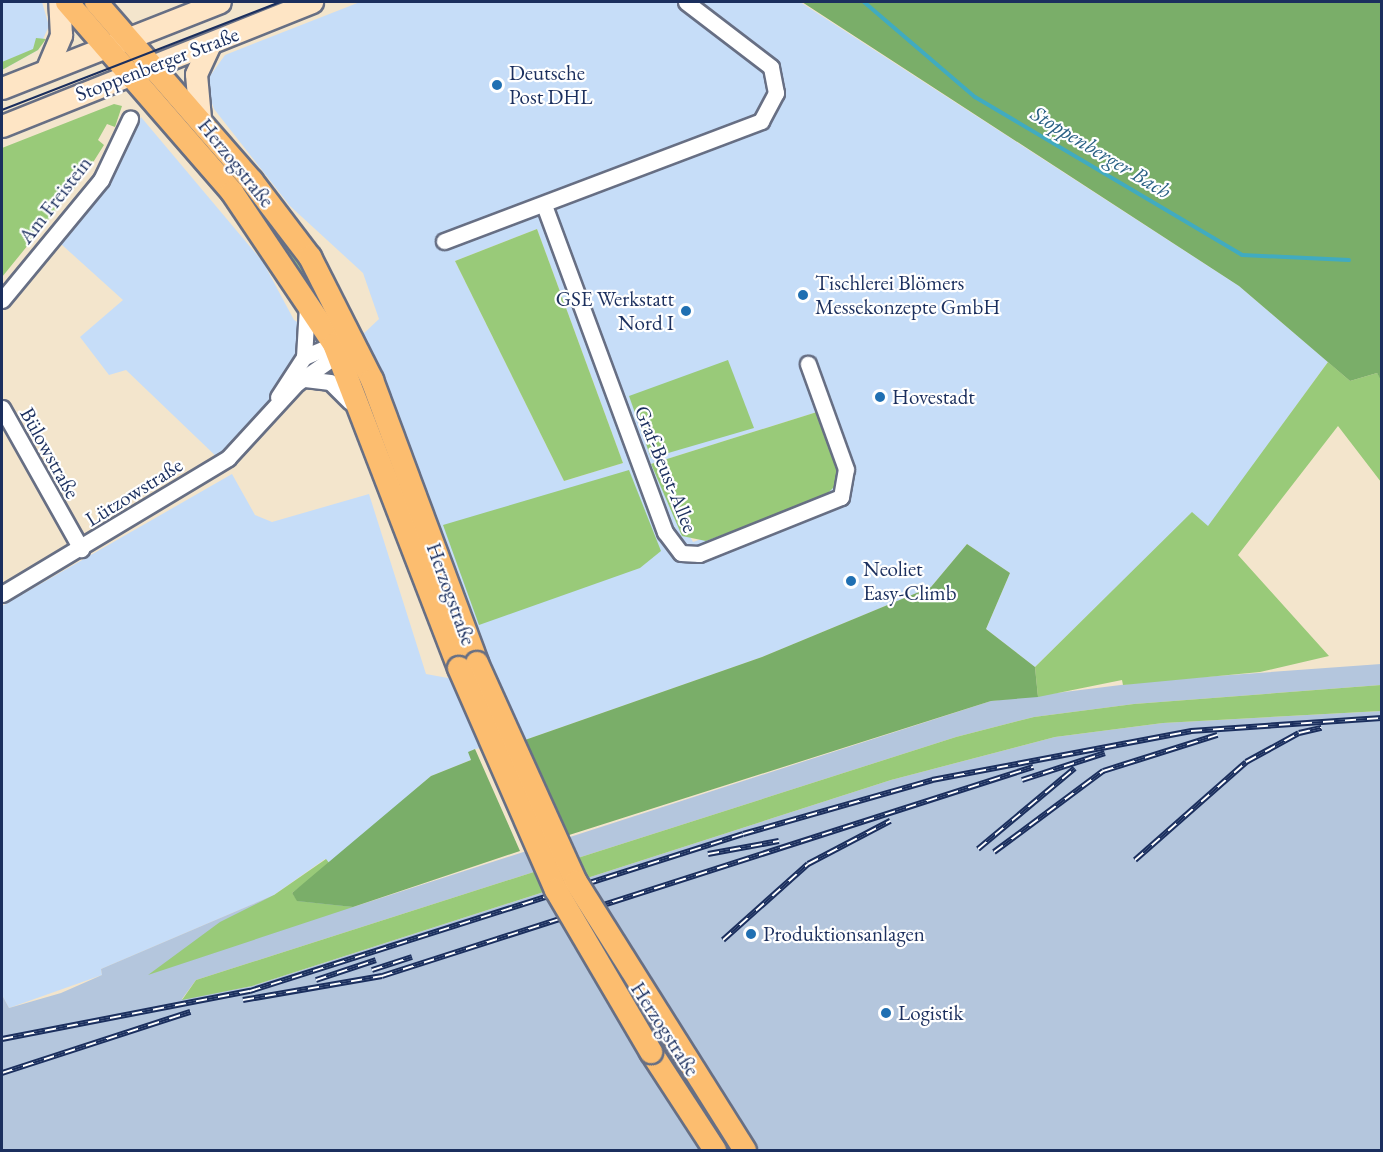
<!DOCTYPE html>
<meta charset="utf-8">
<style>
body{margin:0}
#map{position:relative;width:1383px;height:1152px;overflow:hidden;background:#f3e5cc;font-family:"EB Garamond",serif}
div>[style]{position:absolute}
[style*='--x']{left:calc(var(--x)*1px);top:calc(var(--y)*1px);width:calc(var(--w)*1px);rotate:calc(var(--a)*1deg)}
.built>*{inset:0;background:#c6ddf8}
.industrial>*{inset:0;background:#b4c6dd}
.green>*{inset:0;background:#99ca79}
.forest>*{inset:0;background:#7aae69}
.stream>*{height:4px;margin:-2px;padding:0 2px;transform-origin:2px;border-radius:2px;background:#41abc0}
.roads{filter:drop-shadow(2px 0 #676f84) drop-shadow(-2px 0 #676f84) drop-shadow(0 2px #676f84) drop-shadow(0 -2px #676f84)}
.street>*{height:15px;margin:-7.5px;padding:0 7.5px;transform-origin:7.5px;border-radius:7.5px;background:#fff}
.secondary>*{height:21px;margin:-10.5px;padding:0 10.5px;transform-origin:10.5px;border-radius:10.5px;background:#fee5c5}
.primary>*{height:22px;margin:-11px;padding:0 11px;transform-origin:11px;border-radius:11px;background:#fcbd6f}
.tram>*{height:1.5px;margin:-0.75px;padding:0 0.75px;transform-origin:0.75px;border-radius:0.75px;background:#1b2f5e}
.rail>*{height:6px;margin-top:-3px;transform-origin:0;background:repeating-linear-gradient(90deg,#fff 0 11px,#1b2f5e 0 22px);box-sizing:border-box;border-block:2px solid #1b2f5e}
.bridges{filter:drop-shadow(2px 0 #676f84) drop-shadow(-2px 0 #676f84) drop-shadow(0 2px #676f84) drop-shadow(0 -2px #676f84)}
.primary-bridge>*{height:22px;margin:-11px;padding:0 11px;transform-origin:11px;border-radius:11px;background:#fcbd6f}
.dots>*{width:16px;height:16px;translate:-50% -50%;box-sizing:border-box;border:3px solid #fff;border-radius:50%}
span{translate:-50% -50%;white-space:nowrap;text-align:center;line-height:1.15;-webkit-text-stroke:4.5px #fff;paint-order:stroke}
.street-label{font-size:21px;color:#1b2f5e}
.poi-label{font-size:21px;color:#1b2f5e}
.left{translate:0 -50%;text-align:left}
.right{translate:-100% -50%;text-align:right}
.water-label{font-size:22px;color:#2a6185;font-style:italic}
.frame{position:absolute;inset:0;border:3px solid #1b2f5e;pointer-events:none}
</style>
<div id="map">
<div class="built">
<div style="clip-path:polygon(2px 2px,42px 2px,49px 26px,38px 50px,2px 70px)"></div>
<div style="clip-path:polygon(evenodd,360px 2px,800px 2px,1239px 286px,1328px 362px,1208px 527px,1192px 513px,1035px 667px,986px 629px,1010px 573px,967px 544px,931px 587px,762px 657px,522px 741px,475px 749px,469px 752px,471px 760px,431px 776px,330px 864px,325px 859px,274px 895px,101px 969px,102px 975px,9px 1008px,2px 995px,2px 606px,232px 474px,255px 515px,272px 522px,369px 494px,426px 674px,448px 678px,492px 664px,376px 442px,340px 356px,379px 319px,363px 273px,290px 206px,214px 109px,205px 83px,225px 55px,360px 2px,537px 229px,623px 463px,564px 481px,455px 261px,537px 229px,360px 2px,817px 412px,824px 497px,693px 542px,651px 464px,817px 412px)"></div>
<div style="clip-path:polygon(141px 117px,263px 262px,294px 320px,332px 343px,338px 355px,221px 461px,126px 370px,109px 375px,80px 337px,123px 300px,61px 244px,100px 197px)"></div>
</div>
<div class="industrial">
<div style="clip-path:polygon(1381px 664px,1381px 685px,1134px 704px,1034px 717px,956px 737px,196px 980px,182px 999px,252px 986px,891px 780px,1055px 737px,1163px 723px,1381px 711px,1381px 1150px,2px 1150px,2px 995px,9px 1008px,61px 993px,102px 975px,101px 969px,274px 895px,353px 907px,991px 701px,1161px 680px)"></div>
</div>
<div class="green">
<div style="clip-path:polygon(36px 38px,46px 39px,38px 50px,2px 70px,2px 62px,33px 49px)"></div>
<div style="clip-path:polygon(162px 93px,315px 280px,334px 331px)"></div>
<div style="clip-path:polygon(114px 104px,122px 106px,115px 127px,107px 124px,98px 140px,104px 145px,85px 175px,2px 277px,2px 148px)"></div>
<div style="clip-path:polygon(537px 229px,623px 463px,564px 481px,455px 261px)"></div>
<div style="clip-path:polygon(728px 360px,754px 428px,651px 458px,629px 396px)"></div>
<div style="clip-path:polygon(1328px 362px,1350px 381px,1377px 373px,1382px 380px,1381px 482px,1338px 426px,1238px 555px,1329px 656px,1260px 672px,1123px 685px,1122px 680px,1038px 697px,1035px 667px,1192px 512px,1208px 526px)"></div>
<div style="clip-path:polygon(817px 412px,839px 470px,836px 485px,824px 497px,706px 541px,682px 536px,651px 464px)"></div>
<div style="clip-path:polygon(629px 470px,661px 551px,640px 568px,479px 625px,443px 525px)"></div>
<div style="clip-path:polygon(1381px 685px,1381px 711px,1163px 723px,1055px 737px,891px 780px,252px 986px,182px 1000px,196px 980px,956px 737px,1034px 717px,1134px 704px)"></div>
<div style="clip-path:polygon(326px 859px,330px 864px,292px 893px,298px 901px,353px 907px,148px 975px,220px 922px,274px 895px)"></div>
</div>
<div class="forest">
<div style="clip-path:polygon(802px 2px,1381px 2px,1381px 380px,1377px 373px,1350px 381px,1239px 286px)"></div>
<div style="clip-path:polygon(967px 544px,1010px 573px,986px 629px,1035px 667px,1038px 697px,991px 701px,566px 836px,522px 741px,762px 657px,931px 587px)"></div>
<div style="clip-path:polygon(475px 749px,520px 851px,353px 907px,297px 901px,292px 893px,431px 776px,471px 760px,468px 752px)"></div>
</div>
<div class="stream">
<div style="--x:864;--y:2;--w:146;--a:40.6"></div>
<div style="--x:975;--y:97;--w:310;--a:30.6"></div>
<div style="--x:1242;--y:255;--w:107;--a:2.7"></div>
</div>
<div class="roads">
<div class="street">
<div style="--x:544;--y:205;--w:349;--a:69.7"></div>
<div style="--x:665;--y:532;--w:26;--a:53"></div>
<div style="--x:681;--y:553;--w:18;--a:3"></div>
<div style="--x:699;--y:554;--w:153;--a:-21.9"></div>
<div style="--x:841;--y:497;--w:28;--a:-80"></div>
<div style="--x:846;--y:469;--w:112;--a:-109.9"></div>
<div style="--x:444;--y:241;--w:339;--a:-20.7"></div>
<div style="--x:761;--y:121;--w:32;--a:-62"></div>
<div style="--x:776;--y:93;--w:26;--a:-101"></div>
<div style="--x:771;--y:67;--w:107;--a:-142.6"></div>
<div style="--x:2;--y:300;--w:156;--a:-50.5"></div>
<div style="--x:101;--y:180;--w:68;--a:-64.6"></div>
<div style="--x:304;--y:357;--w:50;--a:-86.6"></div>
<div style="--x:305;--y:379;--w:25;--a:7"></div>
<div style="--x:330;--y:382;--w:28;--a:45"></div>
<div style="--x:278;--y:397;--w:48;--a:-57"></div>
<div style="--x:304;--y:357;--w:39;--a:-23"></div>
<div style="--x:2;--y:408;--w:162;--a:60.7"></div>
<div style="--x:2;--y:594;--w:264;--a:-31"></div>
<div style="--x:228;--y:458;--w:102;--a:-47.4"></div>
<div style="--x:297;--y:383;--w:57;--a:-35.1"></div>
</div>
<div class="secondary">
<div style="--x:48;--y:66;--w:34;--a:-67"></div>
<div style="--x:61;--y:35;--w:33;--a:-93"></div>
<div style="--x:2;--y:88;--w:234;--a:-21.5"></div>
<div style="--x:200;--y:118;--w:44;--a:-95.2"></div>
<div style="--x:196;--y:74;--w:33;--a:-65"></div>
<div style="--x:2;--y:126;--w:334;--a:-21.8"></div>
</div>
<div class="primary">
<div style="--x:67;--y:2;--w:252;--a:49"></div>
<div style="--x:232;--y:192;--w:183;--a:56.1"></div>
<div style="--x:334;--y:344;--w:347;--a:68.9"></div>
<div style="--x:96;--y:2;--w:237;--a:48.9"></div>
<div style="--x:252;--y:181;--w:96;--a:52.7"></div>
<div style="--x:310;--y:257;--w:138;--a:63.2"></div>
<div style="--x:372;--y:380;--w:302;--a:69.6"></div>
<div style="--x:651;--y:1052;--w:117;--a:56.9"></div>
</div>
</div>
<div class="tram">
<div style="--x:2;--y:110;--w:298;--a:-21.2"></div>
</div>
<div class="rail">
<div style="--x:1022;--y:780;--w:87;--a:-18"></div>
<div style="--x:978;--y:849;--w:126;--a:-39.9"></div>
<div style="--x:994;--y:852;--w:136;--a:-36.6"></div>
<div style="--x:1103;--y:771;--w:120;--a:-17.5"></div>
<div style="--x:708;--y:854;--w:72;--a:-10.4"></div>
<div style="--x:1135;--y:860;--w:148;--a:-41.4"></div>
<div style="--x:1246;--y:762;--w:60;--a:-28.7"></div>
<div style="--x:1299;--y:733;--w:23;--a:-13"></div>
<div style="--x:723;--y:940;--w:114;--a:-41.8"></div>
<div style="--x:808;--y:864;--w:93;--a:-27.7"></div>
<div style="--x:372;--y:970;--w:42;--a:-18"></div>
<div style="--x:316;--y:980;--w:63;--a:-18.4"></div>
<div style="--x:243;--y:1000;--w:141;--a:-9.8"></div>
<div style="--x:382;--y:976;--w:684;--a:-17.8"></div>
<div style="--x:2;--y:1039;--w:253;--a:-11"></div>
<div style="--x:250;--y:991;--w:517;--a:-17.66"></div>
<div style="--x:743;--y:834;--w:197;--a:-15.9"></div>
<div style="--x:932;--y:780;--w:264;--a:-10.7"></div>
<div style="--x:1191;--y:731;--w:191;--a:-3.9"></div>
<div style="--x:2;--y:1073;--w:198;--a:-18"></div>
</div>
<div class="bridges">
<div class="primary-bridge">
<div style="--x:477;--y:663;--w:240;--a:65.7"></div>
<div style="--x:576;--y:882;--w:317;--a:57.8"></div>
<div style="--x:459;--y:668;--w:242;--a:66.4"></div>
<div style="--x:556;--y:890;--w:188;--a:59.6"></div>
</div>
</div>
<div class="dots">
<div style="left:497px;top:85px;background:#1f6fb2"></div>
<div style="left:803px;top:295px;background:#1f6fb2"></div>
<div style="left:686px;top:311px;background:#1f6fb2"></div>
<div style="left:880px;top:397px;background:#1f6fb2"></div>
<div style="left:851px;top:581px;background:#1f6fb2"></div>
<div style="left:751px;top:934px;background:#1f6fb2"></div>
<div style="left:886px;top:1013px;background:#1f6fb2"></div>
</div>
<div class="street-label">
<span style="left:157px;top:64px;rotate:-21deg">Stoppenberger Straße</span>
<span style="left:236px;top:163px;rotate:51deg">Herzogstraße</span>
<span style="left:55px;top:200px;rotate:-52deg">Am Freistein</span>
<span style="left:50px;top:453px;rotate:61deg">Bülowstraße</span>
<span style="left:666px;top:469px;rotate:68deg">Graf-Beust-Allee</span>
<span style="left:134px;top:492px;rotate:-32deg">Lützowstraße</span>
<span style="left:451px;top:594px;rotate:70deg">Herzogstraße</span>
<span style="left:665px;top:1029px;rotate:57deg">Herzogstraße</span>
</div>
<div class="poi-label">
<span class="left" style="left:509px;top:85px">Deutsche<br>Post DHL</span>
<span class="left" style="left:815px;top:295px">Tischlerei Blömers<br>Messekonzepte GmbH</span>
<span class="right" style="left:674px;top:311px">GSE Werkstatt<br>Nord I</span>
<span class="left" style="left:892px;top:397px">Hovestadt</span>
<span class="left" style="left:863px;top:581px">Neoliet<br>Easy-Climb</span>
<span class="left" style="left:763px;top:934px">Produktionsanlagen</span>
<span class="left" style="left:898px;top:1013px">Logistik</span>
</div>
<div class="water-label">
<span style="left:1101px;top:152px;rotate:31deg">Stoppenberger Bach</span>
</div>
<div class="frame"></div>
</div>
